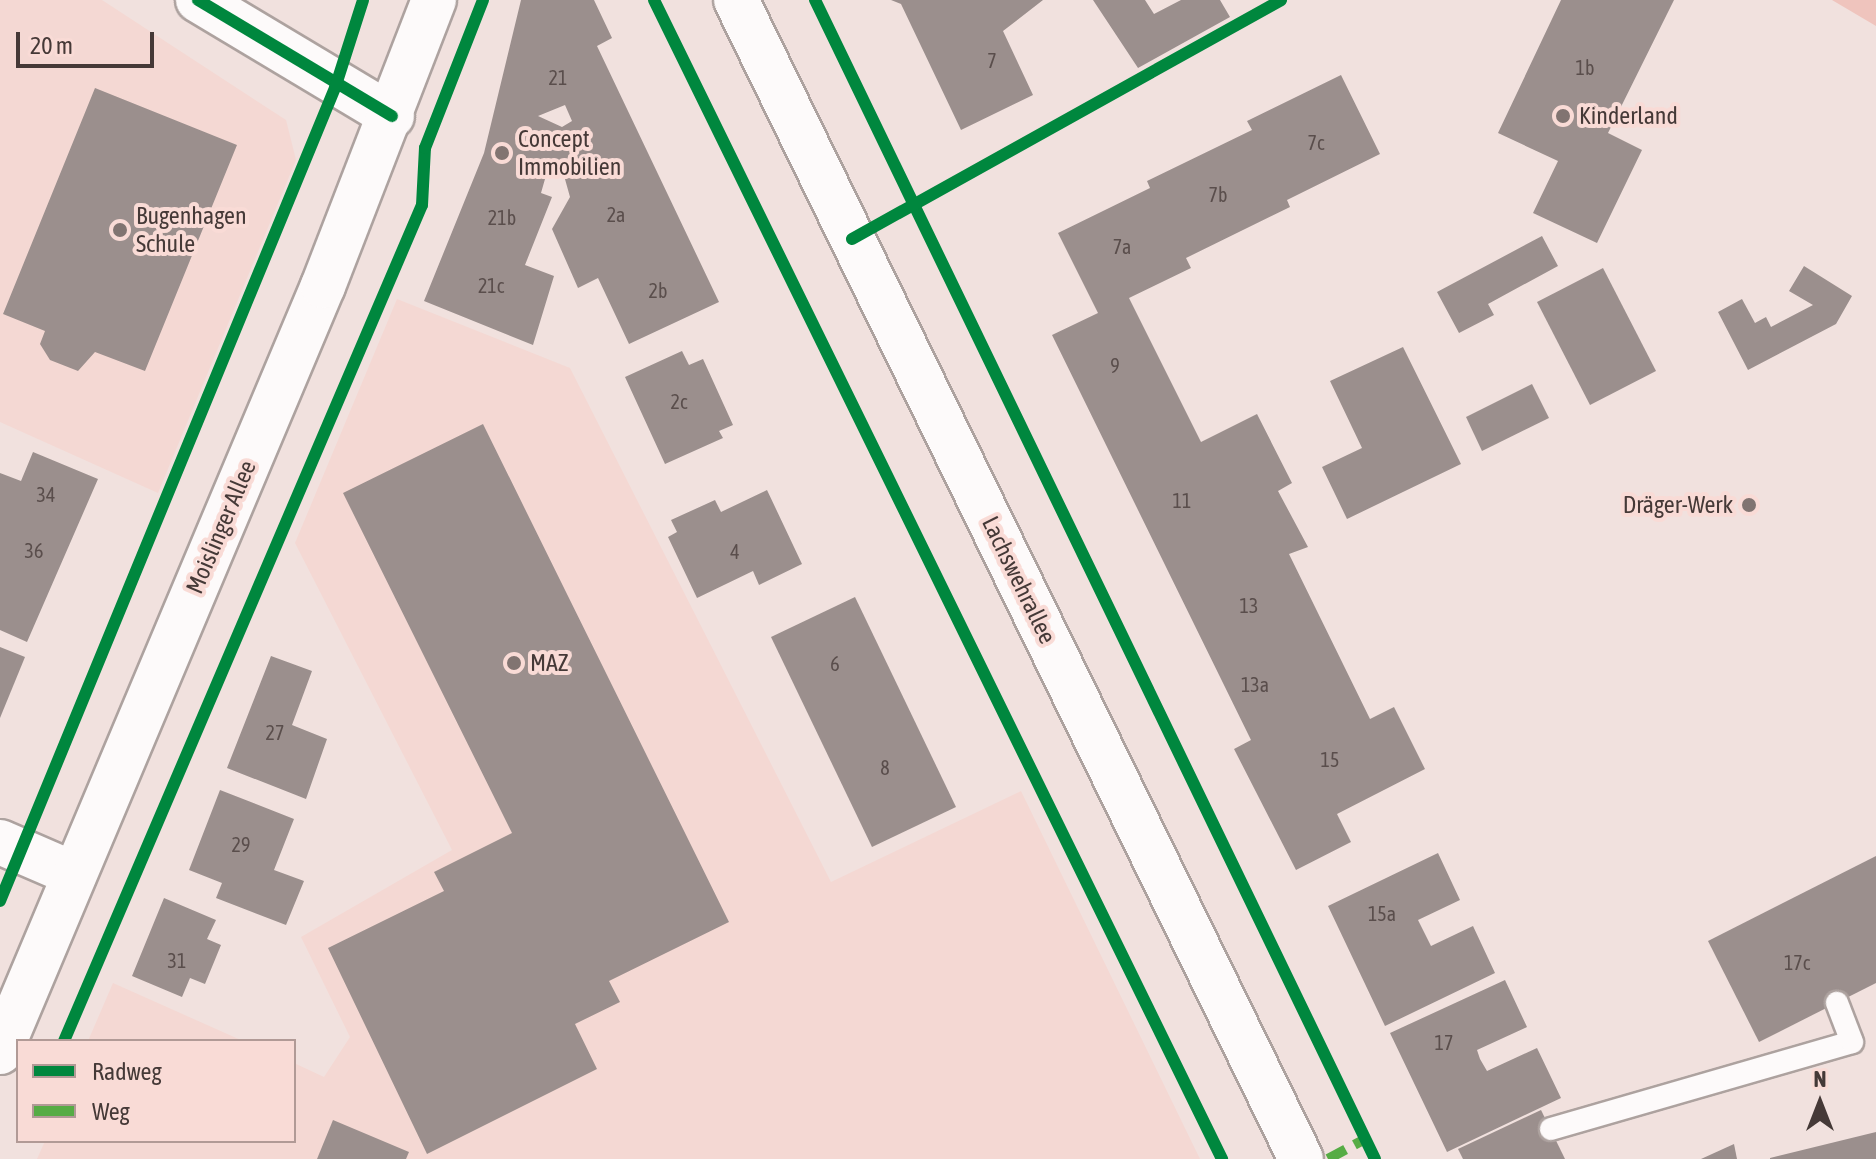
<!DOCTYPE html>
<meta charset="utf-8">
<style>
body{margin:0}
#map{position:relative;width:1876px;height:1159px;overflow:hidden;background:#f1e1de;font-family:"Asap Condensed",sans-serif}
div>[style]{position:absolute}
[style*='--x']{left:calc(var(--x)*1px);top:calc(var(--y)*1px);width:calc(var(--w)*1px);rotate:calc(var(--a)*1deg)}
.built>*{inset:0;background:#f4d8d3}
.green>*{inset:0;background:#efc4bd}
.building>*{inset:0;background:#9b8f8d}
.roads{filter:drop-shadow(2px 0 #ada29f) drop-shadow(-2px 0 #ada29f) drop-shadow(0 2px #ada29f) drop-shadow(0 -2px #ada29f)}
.service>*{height:22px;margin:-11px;padding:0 11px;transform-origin:11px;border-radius:11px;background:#fdfafa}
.minor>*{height:44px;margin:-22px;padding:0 22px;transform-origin:22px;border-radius:22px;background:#fdfafa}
.primary>*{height:44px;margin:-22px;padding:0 22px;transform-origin:22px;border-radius:22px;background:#fdfafa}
.quiet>*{height:10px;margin-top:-5px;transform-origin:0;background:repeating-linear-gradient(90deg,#56ac45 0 20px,transparent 0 30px)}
.cycleway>*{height:12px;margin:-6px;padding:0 6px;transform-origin:6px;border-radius:6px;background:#00873e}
.dots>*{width:22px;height:22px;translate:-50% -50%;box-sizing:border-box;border:4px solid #f9dbd6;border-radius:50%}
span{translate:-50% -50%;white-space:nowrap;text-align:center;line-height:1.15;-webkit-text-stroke:8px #f9dbd6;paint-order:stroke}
.number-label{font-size:20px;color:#5a4e4c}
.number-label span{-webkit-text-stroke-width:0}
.poi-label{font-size:24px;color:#453937}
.left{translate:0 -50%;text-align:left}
.right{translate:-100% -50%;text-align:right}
.street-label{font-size:24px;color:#453937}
.legend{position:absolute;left:16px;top:1039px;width:280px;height:104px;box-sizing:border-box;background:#f9dbd6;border:2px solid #b19a96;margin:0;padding:10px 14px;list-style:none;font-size:24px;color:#453937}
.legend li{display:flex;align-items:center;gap:16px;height:40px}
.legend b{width:40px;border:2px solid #b19a96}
.north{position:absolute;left:1780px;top:1063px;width:80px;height:80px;-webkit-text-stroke:6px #f9dbd6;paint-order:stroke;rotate:0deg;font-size:22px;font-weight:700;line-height:32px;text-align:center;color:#453937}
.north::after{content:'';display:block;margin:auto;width:28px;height:36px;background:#453937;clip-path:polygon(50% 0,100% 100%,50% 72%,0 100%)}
.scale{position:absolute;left:16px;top:32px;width:138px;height:36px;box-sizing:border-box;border:4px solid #453937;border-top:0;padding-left:10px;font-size:24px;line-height:28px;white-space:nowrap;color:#453937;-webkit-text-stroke:6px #f9dbd6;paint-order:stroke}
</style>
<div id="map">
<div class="built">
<div style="clip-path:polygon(0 0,102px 0,286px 120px,296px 160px,158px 493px,0 422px)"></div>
<div style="clip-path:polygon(397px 299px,570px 368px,831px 882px,1021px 791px,1200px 1159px,37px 1159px,45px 1141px,294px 1141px,294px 1063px,324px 1077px,350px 1037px,301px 937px,452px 850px,295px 543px)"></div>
<div style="clip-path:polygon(113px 983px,243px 1041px,88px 1041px)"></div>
</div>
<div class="green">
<div style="clip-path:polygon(1832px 0,1876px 0,1876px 26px)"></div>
</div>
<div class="building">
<div style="clip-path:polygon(evenodd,521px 0,594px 0,612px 38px,597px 46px,719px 302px,629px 344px,598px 278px,578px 288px,552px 229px,570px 197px,563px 172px,549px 165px,541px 193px,552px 197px,525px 265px,554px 276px,533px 345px,424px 301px,484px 153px,521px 0,565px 105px,572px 121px,562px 127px,538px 116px,565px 105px)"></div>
<div style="clip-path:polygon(891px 0,1043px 0,1003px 31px,1033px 95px,961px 130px,901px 4px)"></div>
<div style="clip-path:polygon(1093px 0,1145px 0,1154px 14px,1181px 0,1220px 0,1230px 17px,1138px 68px)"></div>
<div style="clip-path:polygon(1561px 0,1674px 0,1608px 133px,1642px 150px,1597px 243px,1533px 213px,1558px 161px,1498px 133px)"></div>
<div style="clip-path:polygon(1341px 75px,1380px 154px,1287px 200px,1290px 207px,1186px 258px,1191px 268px,1129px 298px,1201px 442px,1257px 414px,1292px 483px,1278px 491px,1308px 547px,1289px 554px,1370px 719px,1394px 707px,1425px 769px,1337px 814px,1351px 842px,1296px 870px,1234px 749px,1251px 740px,1052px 335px,1098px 313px,1058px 233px,1150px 188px,1147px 181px,1252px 130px,1247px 121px)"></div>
<div style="clip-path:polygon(95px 88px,237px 145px,145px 371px,95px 352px,78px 371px,50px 360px,40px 344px,45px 331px,3px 314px)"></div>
<div style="clip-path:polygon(1542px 236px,1558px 266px,1488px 304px,1494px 315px,1459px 333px,1437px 292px)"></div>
<div style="clip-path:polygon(1804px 266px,1852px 296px,1836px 324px,1748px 370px,1718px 312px,1742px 299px,1755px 323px,1766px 317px,1771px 327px,1813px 305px,1789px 291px)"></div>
<div style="clip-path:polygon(1603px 268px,1656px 371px,1590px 405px,1537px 302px)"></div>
<div style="clip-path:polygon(1403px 347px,1461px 464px,1347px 519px,1322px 467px,1362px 448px,1330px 381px)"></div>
<div style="clip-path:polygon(682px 351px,689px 365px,703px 359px,733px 425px,719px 431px,723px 438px,665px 464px,625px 377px)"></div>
<div style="clip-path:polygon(1532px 384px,1549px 418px,1482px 451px,1466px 417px)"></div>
<div style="clip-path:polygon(483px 424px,729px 922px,609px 981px,620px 1002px,575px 1024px,597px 1069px,427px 1154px,328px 948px,444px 891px,434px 872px,512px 833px,343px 493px)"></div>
<div style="clip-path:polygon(33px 452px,98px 479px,27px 642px,0 630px,0 473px,21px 481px)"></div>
<div style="clip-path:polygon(767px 490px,802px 564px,759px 585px,753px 571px,697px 598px,668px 537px,677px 532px,671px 520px,715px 500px,721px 512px)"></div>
<div style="clip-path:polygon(855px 597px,956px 807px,872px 847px,771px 637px)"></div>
<div style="clip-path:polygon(0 647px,25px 657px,0 718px)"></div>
<div style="clip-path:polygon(271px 656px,312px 671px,292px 725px,327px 739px,306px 799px,227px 768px)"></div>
<div style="clip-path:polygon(220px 790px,294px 819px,274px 870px,304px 881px,286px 925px,216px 898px,222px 883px,189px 870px)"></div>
<div style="clip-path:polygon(1438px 853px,1460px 900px,1418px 920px,1431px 946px,1473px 926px,1495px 973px,1385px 1026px,1328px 906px)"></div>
<div style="clip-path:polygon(1876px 856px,1876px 983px,1759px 1042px,1708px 941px)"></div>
<div style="clip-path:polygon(164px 898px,216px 920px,207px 939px,221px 945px,205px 984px,190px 978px,182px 997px,132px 976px)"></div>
<div style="clip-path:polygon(1505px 980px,1527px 1027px,1477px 1050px,1480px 1059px,1487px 1071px,1537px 1048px,1561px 1098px,1447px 1152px,1390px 1033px)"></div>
<div style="clip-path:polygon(1541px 1110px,1565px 1159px,1463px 1159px,1458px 1149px)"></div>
<div style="clip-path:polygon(333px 1120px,409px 1152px,406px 1159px,317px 1159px)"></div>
<div style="clip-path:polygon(1876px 1132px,1876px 1159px,1770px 1159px,1770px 1158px)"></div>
<div style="clip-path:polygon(1734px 1144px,1737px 1159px,1701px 1159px)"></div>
</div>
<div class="roads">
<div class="service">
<div style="--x:1551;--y:1129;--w:313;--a:-16.1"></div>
<div style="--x:1852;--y:1042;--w:42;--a:-111"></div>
</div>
<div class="minor">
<div style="--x:198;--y:0;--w:226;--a:30.9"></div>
<div style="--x:0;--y:842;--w:81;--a:23.4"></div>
</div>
<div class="primary">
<div style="--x:736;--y:0;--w:1289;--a:64.01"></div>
<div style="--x:0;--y:1052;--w:831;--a:-67.14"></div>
<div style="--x:323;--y:286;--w:307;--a:-68.8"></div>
</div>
</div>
<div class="quiet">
<div style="--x:1328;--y:1159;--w:42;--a:-28.4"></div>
</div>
<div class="cycleway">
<div style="--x:198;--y:0;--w:226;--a:30.9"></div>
<div style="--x:654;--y:0;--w:1291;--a:63.89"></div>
<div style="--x:815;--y:0;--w:1287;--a:64.21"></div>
<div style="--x:852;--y:239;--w:491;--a:-29.1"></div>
<div style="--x:0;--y:901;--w:879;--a:-67.61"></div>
<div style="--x:335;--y:88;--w:92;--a:-72.3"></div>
<div style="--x:64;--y:1041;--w:909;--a:-66.82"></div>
<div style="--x:422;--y:205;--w:57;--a:-87"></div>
<div style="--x:425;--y:148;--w:159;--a:-68.6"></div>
</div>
<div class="dots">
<div style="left:1563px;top:116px;background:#817471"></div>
<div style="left:502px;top:153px;background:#817471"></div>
<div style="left:120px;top:230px;background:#817471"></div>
<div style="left:1749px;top:505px;background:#817471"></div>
<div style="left:514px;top:663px;background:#817471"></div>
</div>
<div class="number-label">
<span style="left:992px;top:60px">7</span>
<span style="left:1585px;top:67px">1b</span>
<span style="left:558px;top:77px">21</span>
<span style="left:1316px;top:142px">7c</span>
<span style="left:1218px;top:194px">7b</span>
<span style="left:616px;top:214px">2a</span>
<span style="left:502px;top:217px">21b</span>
<span style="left:1122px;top:246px">7a</span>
<span style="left:491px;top:285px">21c</span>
<span style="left:658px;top:290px">2b</span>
<span style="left:1115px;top:365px">9</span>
<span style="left:679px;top:401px">2c</span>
<span style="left:46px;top:494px">34</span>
<span style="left:1182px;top:500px">11</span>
<span style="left:34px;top:550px">36</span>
<span style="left:735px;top:551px">4</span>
<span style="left:1249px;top:605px">13</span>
<span style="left:835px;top:663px">6</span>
<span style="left:1255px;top:684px">13a</span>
<span style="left:275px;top:732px">27</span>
<span style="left:1330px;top:759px">15</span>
<span style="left:885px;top:767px">8</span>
<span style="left:241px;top:844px">29</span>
<span style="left:1382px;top:913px">15a</span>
<span style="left:177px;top:960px">31</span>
<span style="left:1797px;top:962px">17c</span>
<span style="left:1444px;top:1042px">17</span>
</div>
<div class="poi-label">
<span class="left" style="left:1579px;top:116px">Kinderland</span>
<span class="left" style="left:518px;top:153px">Concept<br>Immobilien</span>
<span class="left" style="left:136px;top:230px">Bugenhagen<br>Schule</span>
<span class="right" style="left:1733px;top:505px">Dräger-Werk</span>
<span class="left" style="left:530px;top:663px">MAZ</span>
</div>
<div class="street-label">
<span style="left:221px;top:527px;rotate:-67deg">Moislinger Allee</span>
<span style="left:1019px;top:580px;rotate:64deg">Lachswehrallee</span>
</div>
<ul class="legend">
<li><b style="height:10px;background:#00873e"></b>Radweg</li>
<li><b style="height:10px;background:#56ac45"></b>Weg</li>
</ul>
<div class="north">N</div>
<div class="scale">20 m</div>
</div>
